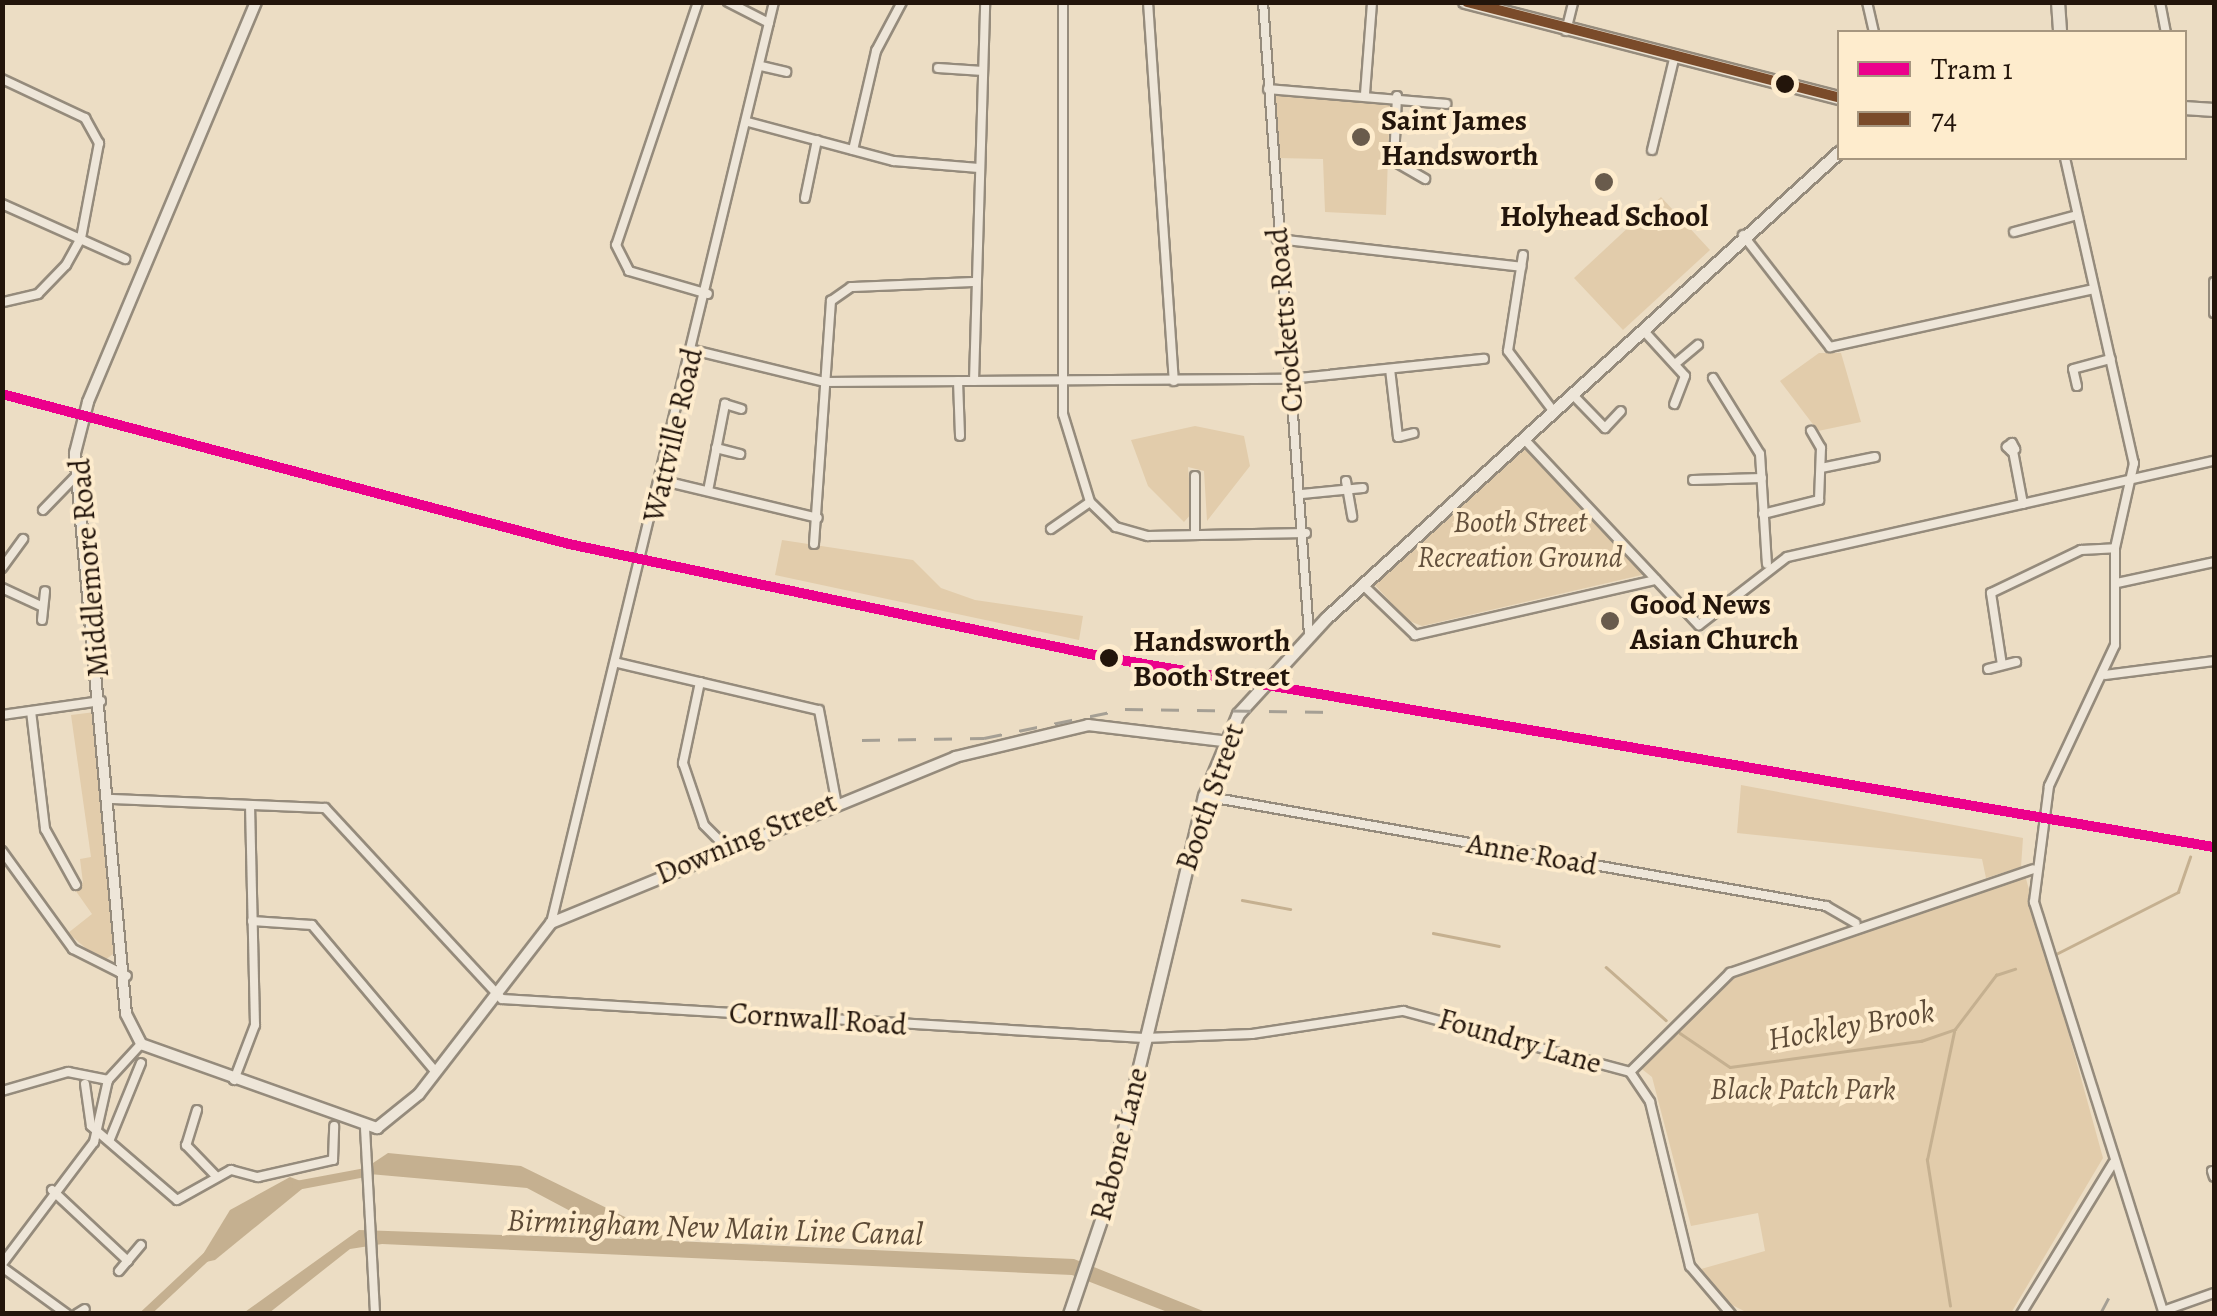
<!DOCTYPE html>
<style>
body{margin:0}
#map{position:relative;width:2217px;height:1316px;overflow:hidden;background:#ecddc4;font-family:Alegreya,serif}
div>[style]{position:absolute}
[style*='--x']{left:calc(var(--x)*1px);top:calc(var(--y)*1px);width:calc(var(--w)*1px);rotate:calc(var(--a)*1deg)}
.green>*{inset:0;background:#e2ccab}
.water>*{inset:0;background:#c5b090}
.stream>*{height:2.5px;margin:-1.25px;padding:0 1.25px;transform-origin:1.25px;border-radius:1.25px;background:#c5b090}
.canal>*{height:9px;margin:-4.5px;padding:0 4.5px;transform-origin:4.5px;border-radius:4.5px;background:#c5b090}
.roads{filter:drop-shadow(2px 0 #958b7c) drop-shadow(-2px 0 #958b7c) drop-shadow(0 2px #958b7c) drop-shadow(0 -2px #958b7c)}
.minor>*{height:8px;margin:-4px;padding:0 4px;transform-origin:4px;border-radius:4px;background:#eee6d9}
.tertiary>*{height:10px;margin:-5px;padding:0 5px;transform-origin:5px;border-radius:5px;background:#eee6d9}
.secondary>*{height:11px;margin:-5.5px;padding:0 5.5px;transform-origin:5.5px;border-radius:5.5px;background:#eee6d9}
.primary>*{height:12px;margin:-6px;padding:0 6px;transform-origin:6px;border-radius:6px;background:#ebe2d2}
.trunk>*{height:12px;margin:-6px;padding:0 6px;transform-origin:6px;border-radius:6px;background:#ebe2d2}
.rail>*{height:2.5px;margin-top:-1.25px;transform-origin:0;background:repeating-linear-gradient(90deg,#a59f94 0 18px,transparent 0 36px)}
.bus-1>*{height:10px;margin:-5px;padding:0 5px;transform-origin:5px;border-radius:5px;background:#7a4b2a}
.tram-1>*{height:10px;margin:-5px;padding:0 5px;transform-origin:5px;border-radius:5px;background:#ec008c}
.dots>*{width:28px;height:28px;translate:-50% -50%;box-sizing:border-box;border:5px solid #feeccd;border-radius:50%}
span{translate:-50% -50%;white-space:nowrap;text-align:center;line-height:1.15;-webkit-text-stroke:8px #feeccd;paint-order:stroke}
.poi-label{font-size:30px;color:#23150b;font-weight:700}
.left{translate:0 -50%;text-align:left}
.street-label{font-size:30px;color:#23150b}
.park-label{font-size:30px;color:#63503c;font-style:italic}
.stop-label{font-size:30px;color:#23150b;font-weight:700}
.water-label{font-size:32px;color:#5d4b37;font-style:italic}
.frame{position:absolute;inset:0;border:5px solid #23150b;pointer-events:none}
.legend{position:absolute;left:1837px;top:30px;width:350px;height:130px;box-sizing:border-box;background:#feeccd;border:2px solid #a6967f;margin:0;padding:12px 18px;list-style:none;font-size:30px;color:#23150b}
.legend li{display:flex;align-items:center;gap:20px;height:50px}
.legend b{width:50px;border:2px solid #a6967f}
</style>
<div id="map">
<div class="green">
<div style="clip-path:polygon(1272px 95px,1390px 100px,1386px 215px,1325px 212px,1323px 159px,1278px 158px)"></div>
<div style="clip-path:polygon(1661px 197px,1710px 250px,1623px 330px,1574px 278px)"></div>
<div style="clip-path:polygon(1819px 353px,1841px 353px,1861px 422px,1818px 431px,1780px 381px)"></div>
<div style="clip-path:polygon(1195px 426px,1244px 436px,1250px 466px,1207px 521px,1204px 471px,1188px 467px,1192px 513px,1184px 522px,1148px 486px,1131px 440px)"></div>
<div style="clip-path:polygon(1524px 446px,1646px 574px,1422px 626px,1407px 620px,1374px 584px)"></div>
<div style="clip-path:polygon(782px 540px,913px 560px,941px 588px,975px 600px,1083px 616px,1079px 640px,775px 575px)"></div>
<div style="clip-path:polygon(95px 712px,116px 952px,102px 962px,68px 933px,92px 914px,73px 887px,83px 883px,80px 859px,91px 857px,71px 715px)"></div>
<div style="clip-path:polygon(1741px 785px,2023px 838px,2021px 867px,1986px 878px,1982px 859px,1737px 833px)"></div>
<div style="clip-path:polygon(2025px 875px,2103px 1158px,2011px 1313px,1748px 1313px,1730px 1304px,1701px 1269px,1765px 1251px,1758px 1213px,1691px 1226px,1652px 1077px,1638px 1066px,1731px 979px)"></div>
</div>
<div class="water">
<div style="clip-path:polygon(388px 1153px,521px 1166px,674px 1241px,1074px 1259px,1208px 1313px,1170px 1313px,1072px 1275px,382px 1244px,350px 1249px,269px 1313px,242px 1314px,359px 1230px,623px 1239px,527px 1188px,358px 1173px)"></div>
<div style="clip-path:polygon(290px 1177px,306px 1183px,302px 1189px,215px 1260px,197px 1264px,230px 1210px)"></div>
</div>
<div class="stream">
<div style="--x:1242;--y:900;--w:49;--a:10.6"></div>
<div style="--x:1433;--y:933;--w:67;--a:11.1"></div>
<div style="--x:2056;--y:954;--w:137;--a:-26.9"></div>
<div style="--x:2178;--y:892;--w:37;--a:-71"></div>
<div style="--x:1606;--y:967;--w:80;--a:41.5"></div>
<div style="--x:1680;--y:1033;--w:60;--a:34.2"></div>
<div style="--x:1730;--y:1067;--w:193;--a:-7.8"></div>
<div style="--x:1921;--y:1041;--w:36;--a:-19"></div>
<div style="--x:1955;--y:1029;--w:68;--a:-52.8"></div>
<div style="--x:1996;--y:975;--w:20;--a:-18"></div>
<div style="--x:1950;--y:1306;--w:148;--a:-99"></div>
<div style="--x:1927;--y:1160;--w:131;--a:-78.1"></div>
</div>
<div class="canal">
<div style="--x:296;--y:1185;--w:75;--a:-10.7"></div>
<div style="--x:144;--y:1314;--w:85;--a:-43.1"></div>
</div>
<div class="roads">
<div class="minor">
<div style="--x:698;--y:2;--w:256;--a:108.6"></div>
<div style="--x:616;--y:245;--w:29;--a:63"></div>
<div style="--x:629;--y:271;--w:82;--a:16.2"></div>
<div style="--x:728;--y:2;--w:46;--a:27.1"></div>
<div style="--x:1063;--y:2;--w:412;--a:90"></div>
<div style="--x:1063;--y:414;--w:92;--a:72.9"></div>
<div style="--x:1090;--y:502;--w:36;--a:44"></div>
<div style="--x:1116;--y:527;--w:33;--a:16"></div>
<div style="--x:1148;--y:536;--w:158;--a:-1.1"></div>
<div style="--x:1148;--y:2;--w:380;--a:86.1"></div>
<div style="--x:1263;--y:2;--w:635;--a:85.84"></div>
<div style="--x:1867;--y:2;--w:31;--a:77"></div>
<div style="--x:2160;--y:2;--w:31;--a:79"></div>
<div style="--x:1566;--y:31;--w:30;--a:-76"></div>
<div style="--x:761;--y:66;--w:26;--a:13"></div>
<div style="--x:938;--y:68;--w:45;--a:3.8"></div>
<div style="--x:2;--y:79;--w:92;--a:25.2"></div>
<div style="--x:85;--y:118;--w:29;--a:61"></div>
<div style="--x:99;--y:143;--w:97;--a:100.7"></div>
<div style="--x:81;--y:238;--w:31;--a:119"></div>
<div style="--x:66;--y:265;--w:40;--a:134"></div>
<div style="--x:38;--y:294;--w:37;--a:167"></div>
<div style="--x:1268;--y:89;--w:179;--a:4.8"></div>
<div style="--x:1365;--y:94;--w:92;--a:-85.6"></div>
<div style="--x:1397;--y:96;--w:65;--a:92.6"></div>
<div style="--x:1394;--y:161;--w:36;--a:30"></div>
<div style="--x:748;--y:122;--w:151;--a:15"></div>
<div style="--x:894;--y:161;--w:85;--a:4.7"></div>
<div style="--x:853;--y:150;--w:102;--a:-76.9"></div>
<div style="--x:876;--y:51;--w:55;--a:-62"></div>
<div style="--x:1652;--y:150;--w:94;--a:-76.4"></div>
<div style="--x:2065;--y:158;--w:313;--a:77.3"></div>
<div style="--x:2134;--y:463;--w:87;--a:102.6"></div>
<div style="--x:2115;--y:548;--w:97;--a:90"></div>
<div style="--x:2115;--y:645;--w:156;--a:115.1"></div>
<div style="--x:2049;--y:786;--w:117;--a:97.4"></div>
<div style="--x:2034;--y:902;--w:432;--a:72.5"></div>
<div style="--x:805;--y:198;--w:59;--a:-78.3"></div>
<div style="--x:2;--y:204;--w:135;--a:24.1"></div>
<div style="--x:2014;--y:232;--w:65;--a:-15.1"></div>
<div style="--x:1743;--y:235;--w:142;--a:52.2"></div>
<div style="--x:1830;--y:347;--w:269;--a:-12.4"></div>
<div style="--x:1277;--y:239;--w:246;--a:6.5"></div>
<div style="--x:1523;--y:255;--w:97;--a:98.9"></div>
<div style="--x:1508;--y:351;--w:76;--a:53"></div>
<div style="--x:2214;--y:282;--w:31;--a:90"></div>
<div style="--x:1643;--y:330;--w:62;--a:47.6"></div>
<div style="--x:1685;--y:376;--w:30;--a:111"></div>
<div style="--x:693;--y:350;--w:135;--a:13.7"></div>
<div style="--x:824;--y:382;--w:465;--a:-0.4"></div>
<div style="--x:1289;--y:379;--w:196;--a:-5.9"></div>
<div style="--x:1675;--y:364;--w:30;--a:-40"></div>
<div style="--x:1390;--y:369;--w:68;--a:83.3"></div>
<div style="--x:1398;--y:437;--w:16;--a:-14"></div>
<div style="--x:1713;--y:378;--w:89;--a:58.3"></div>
<div style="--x:1760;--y:454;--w:110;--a:86.4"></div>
<div style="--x:958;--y:381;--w:55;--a:87.9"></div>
<div style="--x:974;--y:381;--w:379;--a:-88.3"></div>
<div style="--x:2077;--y:386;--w:17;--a:-103"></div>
<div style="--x:2073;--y:369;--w:39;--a:-15"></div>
<div style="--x:1573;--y:395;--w:46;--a:45.9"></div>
<div style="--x:1605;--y:428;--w:23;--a:-47"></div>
<div style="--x:1525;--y:440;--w:254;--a:46.8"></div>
<div style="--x:1699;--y:625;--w:111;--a:-37.7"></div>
<div style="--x:1787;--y:557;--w:438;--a:-12.7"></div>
<div style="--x:2012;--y:443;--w:7;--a:63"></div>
<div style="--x:2015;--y:449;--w:4;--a:153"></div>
<div style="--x:2011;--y:451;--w:6;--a:-135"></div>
<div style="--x:2007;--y:447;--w:6;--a:-39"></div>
<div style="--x:716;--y:448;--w:25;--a:14"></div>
<div style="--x:2013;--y:451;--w:54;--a:79.3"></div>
<div style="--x:1821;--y:468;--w:55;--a:-11.5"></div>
<div style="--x:1195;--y:476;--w:59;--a:90"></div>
<div style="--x:1693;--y:480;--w:69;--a:-1.7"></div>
<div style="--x:664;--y:481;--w:158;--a:13.5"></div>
<div style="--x:1346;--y:481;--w:36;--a:80"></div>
<div style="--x:708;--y:491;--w:89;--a:-78.9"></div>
<div style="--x:725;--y:404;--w:17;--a:17"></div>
<div style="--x:1302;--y:494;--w:61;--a:-5.6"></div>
<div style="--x:43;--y:510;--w:47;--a:-45.9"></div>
<div style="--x:1763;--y:514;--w:58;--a:-14"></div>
<div style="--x:1819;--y:500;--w:52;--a:-87.8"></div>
<div style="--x:1821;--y:448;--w:20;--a:-120"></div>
<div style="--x:1051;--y:529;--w:47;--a:-34.7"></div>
<div style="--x:814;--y:544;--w:244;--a:-86"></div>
<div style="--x:831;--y:301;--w:24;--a:-35"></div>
<div style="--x:851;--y:287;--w:124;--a:-2.3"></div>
<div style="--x:2;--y:568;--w:36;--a:-54"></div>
<div style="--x:2117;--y:583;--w:99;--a:-12.2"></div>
<div style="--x:1364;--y:586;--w:71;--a:43.9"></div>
<div style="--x:1415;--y:635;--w:247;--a:-12.9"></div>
<div style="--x:2;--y:588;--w:45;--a:24.9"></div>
<div style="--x:42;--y:620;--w:29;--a:-84"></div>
<div style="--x:618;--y:663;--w:206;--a:13.2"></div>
<div style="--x:819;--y:710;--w:92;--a:79.3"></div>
<div style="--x:2002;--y:665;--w:73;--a:-98.7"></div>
<div style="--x:1991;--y:593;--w:100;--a:-25.5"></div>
<div style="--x:2081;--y:550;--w:34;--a:-3"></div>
<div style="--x:1988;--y:669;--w:29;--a:-14"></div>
<div style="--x:2105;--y:675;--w:110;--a:-7.3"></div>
<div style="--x:700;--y:682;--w:83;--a:101.9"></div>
<div style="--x:683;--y:763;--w:65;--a:71.3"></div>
<div style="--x:704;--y:825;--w:28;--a:45"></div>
<div style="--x:31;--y:711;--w:119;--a:83.2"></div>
<div style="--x:45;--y:829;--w:64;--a:61"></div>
<div style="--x:2;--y:715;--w:100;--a:-8"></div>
<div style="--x:1204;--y:796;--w:632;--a:10.03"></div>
<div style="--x:1826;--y:906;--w:34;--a:30"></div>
<div style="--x:111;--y:799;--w:214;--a:2.4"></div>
<div style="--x:325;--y:808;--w:260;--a:47.2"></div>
<div style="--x:502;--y:999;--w:643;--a:3.48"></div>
<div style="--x:1144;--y:1038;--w:108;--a:-2.1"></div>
<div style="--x:1252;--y:1034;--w:153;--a:-8.7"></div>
<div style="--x:1403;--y:1011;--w:235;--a:15"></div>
<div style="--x:1630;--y:1072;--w:36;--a:56"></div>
<div style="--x:1650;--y:1102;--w:169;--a:76.3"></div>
<div style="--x:1690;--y:1266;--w:63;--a:49.5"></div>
<div style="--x:2;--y:851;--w:121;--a:54.1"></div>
<div style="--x:73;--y:949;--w:60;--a:26.6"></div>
<div style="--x:252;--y:921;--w:60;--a:3.8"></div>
<div style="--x:312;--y:925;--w:191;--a:49.9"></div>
<div style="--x:551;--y:923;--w:948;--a:-76.39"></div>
<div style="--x:1630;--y:1072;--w:141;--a:-44.7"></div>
<div style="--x:1730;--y:973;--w:320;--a:-18.9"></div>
<div style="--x:234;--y:1080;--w:59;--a:-69.1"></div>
<div style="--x:255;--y:1025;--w:220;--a:-91.3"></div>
<div style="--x:85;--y:1084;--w:42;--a:81.9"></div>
<div style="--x:91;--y:1126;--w:113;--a:40.7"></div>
<div style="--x:177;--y:1200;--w:62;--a:-29.1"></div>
<div style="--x:231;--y:1170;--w:28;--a:15"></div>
<div style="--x:258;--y:1177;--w:77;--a:-12.8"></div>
<div style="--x:333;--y:1160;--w:34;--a:-88"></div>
<div style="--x:2;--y:1091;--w:69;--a:-16.1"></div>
<div style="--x:68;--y:1072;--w:41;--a:11.3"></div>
<div style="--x:108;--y:1080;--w:49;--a:-47.5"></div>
<div style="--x:197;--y:1110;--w:37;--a:107"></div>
<div style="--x:186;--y:1145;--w:42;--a:46"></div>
<div style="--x:365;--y:1128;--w:186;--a:86.9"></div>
<div style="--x:110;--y:1139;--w:82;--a:-67.8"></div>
<div style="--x:2212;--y:1171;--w:6;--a:72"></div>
<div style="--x:52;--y:1190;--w:104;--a:43.1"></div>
<div style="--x:2;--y:1264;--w:153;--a:-53"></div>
<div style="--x:94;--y:1142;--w:64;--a:-77.3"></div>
<div style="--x:2;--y:1267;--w:80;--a:35.9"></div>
<div style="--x:119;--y:1271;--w:34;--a:-50"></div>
<div style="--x:2163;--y:1311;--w:54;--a:-19.4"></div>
<div style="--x:77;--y:1314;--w:9;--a:-32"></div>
<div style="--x:2021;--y:1314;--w:177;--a:-58.6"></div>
</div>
<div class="tertiary">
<div style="--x:256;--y:2;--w:434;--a:112.8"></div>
<div style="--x:88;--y:402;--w:53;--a:104.3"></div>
<div style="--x:75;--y:453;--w:563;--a:84.81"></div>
<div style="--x:126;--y:1014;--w:34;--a:63"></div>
<div style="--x:141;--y:1044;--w:251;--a:19.6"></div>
<div style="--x:377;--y:1128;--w:54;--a:-39"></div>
<div style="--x:419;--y:1094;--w:216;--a:-52.3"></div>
<div style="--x:551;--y:923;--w:437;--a:-22.3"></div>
<div style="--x:955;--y:757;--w:137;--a:-13.5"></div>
<div style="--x:1088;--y:725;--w:136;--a:6.8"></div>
</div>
<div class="secondary">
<div style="--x:1069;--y:1314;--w:112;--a:-71.2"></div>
<div style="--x:1105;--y:1208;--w:424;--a:-76.5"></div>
<div style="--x:1204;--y:796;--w:89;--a:-67.5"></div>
<div style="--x:1238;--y:714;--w:130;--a:-47.5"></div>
<div style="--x:1326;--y:618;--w:694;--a:-42.26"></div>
</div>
<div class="primary">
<div style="--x:2058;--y:2;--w:30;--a:86"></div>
</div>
<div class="trunk">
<div style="--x:1465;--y:2;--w:387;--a:14.4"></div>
<div style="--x:2184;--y:108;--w:30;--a:4"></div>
</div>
</div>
<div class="rail">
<div style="--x:862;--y:740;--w:122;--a:-0.9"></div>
<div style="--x:984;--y:738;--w:144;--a:-11.6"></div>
<div style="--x:1125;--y:709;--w:209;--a:0.8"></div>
<div style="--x:2100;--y:1314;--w:26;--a:-62"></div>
</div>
<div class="bus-1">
<div style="--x:1467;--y:2;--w:385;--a:14.4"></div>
</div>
<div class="tram-1">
<div style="--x:2;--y:394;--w:587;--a:14.82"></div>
<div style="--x:569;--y:544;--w:552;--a:11.92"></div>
<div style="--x:1109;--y:658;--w:1121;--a:9.71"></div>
</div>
<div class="dots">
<div style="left:1785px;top:84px;background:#23150b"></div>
<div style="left:1361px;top:137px;background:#695b4c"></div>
<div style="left:1604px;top:182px;background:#695b4c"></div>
<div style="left:1610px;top:621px;background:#695b4c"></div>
<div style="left:1109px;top:658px;background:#23150b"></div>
</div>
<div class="poi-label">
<span class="left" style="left:1381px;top:137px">Saint James<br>Handsworth</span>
<span style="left:1604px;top:216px">Holyhead School</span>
<span class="left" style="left:1630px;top:621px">Good News<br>Asian Church</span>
</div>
<div class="street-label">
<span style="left:1285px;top:320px;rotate:-95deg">Crocketts Road</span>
<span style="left:673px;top:435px;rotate:-77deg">Wattville Road</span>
<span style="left:89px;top:568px;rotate:-95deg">Middlemore Road</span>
<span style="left:1210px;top:797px;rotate:-71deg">Booth Street</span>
<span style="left:746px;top:838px;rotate:-23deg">Downing Street</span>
<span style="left:1532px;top:854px;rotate:10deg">Anne Road</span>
<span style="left:818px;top:1019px;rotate:4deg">Cornwall Road</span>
<span style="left:1520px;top:1041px;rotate:16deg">Foundry Lane</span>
<span style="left:1119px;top:1144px;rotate:-76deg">Rabone Lane</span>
</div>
<div class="park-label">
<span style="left:1520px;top:539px">Booth Street<br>Recreation Ground</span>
<span style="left:1803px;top:1089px">Black Patch Park</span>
</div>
<div class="stop-label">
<span class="left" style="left:1133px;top:658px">Handsworth<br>Booth Street</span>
</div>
<div class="water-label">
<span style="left:1851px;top:1025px;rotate:-10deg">Hockley Brook</span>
<span style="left:715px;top:1227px;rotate:2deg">Birmingham New Main Line Canal</span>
</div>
<div class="frame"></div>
<ul class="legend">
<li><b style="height:12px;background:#ec008c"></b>Tram 1</li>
<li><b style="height:12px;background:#7a4b2a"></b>74</li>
</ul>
</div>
